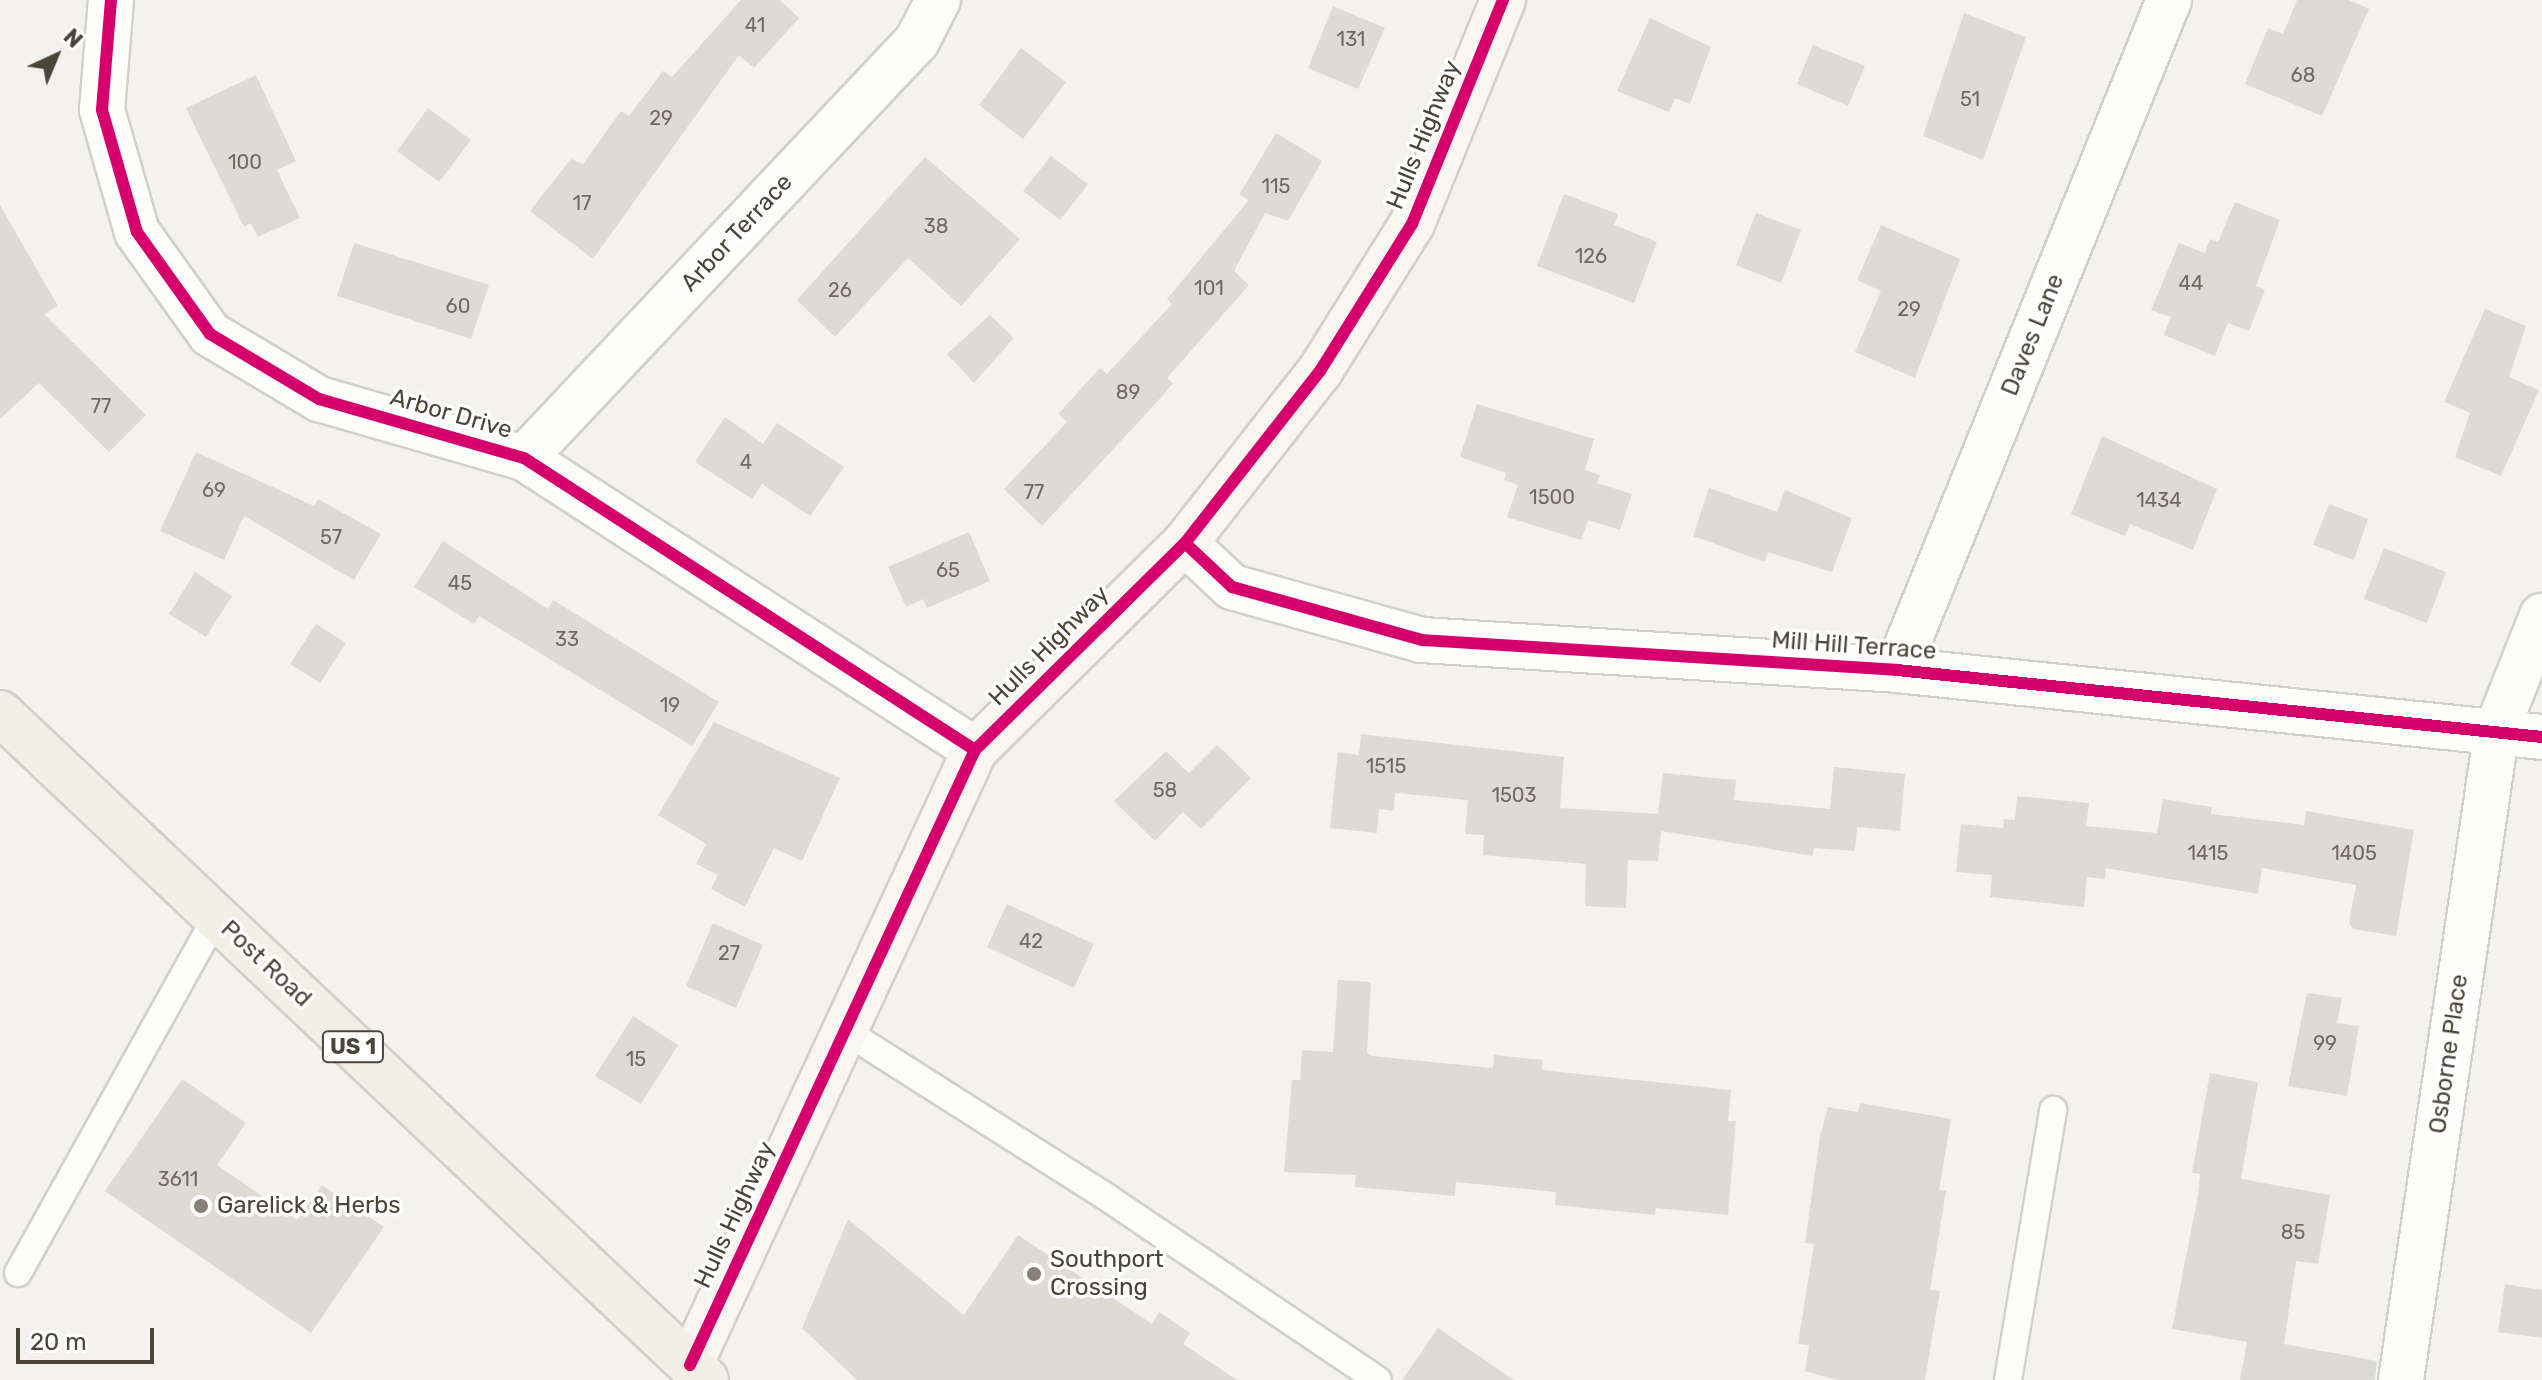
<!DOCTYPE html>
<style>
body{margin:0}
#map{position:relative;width:2542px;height:1380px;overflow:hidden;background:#f4f2ee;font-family:Rubik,sans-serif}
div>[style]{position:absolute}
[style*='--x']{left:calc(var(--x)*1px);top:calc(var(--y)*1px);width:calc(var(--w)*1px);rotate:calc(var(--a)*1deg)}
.building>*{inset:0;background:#dedbd6}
.roads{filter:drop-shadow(2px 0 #d2d0cb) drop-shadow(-2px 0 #d2d0cb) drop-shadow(0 2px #d2d0cb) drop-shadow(0 -2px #d2d0cb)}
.lane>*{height:26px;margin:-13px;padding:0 13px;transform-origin:13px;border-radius:13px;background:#fdfdfc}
.street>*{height:44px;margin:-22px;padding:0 22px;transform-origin:22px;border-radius:22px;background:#fdfdfc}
.secondary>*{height:44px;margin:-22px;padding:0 22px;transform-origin:22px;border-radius:22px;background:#f7f6f1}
.primary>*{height:44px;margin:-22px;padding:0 22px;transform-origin:22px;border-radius:22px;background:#f2efe6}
.cycleway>*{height:12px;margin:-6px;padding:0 6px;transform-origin:6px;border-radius:6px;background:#d6006c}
.dots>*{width:22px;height:22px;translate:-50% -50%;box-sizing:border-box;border:4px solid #fff;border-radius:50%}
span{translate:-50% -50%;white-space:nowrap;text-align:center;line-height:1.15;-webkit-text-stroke:7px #fff;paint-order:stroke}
.number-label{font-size:20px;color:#706a61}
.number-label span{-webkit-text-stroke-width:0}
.shield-label span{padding:2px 6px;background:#fff;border:2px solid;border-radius:6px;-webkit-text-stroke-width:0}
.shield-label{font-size:22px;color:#4b4439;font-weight:700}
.street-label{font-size:24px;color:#4b4439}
.poi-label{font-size:24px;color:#4b4439}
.left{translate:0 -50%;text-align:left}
.north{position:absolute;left:16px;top:16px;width:80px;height:80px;-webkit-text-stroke:6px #fff;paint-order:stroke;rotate:44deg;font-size:22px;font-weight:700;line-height:32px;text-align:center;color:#4b4439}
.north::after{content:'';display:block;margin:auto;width:28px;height:36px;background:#4b4439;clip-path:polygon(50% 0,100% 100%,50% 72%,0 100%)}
.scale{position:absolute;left:16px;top:1328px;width:138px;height:36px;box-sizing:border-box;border:4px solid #4b4439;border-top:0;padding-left:10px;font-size:24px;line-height:28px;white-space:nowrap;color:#4b4439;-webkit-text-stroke:6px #fff;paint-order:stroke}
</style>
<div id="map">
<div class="building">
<div style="clip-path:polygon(741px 0,780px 0,799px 18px,754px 68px,739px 55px,593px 259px,530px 211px,571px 159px,583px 164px,621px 111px,629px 116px,663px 71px,672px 77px)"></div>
<div style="clip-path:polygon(2297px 0,2349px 0,2369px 9px,2322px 116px,2245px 84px,2268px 28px,2283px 34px)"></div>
<div style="clip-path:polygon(1333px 6px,1385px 28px,1358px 89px,1308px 68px)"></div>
<div style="clip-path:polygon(1964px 13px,2026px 37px,1983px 160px,1923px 136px)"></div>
<div style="clip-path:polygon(1650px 18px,1711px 47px,1690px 104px,1675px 98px,1669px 112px,1617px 91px)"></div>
<div style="clip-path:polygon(1813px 45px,1865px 66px,1848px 106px,1797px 84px)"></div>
<div style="clip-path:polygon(1021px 48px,1066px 82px,1023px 139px,979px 105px)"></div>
<div style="clip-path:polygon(256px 75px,296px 161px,277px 170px,300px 218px,258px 237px,251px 223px,244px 227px,186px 108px)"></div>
<div style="clip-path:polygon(428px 108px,471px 140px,439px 182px,397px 151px)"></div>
<div style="clip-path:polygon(1276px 133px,1322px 161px,1288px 221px,1265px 213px,1234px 271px,1249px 285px,1167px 378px,1173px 383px,1157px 402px,1042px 526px,1004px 489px,1067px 422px,1058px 414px,1100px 368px,1107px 374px,1172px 304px,1167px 299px,1249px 200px,1239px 195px)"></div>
<div style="clip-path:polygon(1051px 156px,1088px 184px,1060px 220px,1023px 191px)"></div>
<div style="clip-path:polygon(925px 157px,1020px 239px,961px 306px,908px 258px,835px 337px,797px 300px)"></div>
<div style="clip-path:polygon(1564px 194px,1618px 214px,1614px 225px,1657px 242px,1634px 303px,1537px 266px)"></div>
<div style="clip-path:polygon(2235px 202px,2280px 220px,2256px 286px,2265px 290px,2249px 331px,2228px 323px,2215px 356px,2164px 335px,2171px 317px,2151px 310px,2179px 243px,2205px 253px,2210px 239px,2218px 242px)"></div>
<div style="clip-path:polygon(0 205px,58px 306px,44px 314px,146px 415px,109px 452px,39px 383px,0 419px)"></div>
<div style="clip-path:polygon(1756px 213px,1801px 230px,1781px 283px,1736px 265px)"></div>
<div style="clip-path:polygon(1881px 225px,1960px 259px,1915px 378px,1855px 352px,1881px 291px,1857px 280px)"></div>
<div style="clip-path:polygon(354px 243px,489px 285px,471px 339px,337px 296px)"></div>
<div style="clip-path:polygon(2485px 309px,2526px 326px,2509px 377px,2539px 390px,2501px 476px,2455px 457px,2470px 413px,2444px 402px)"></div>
<div style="clip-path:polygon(990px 315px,1014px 338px,974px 383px,947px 354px)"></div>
<div style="clip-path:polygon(1477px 404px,1594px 439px,1585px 470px,1600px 475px,1597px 483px,1632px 494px,1620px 530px,1588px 520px,1581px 540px,1507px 517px,1518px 485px,1504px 480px,1506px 473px,1460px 457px)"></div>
<div style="clip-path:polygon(725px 417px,763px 444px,777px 423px,844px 467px,810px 516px,762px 484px,752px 499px,695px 462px)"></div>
<div style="clip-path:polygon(2102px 436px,2217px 489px,2193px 550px,2130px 524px,2125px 536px,2071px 514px)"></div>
<div style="clip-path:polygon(196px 452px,314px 506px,318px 499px,381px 534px,354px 580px,244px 516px,224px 560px,160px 531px)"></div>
<div style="clip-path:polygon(1709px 488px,1777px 512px,1785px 490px,1852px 518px,1832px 572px,1768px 552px,1765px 562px,1693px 536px)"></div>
<div style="clip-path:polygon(2329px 504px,2368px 519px,2354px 560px,2313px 545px)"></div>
<div style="clip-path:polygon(969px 532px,990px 581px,927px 608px,923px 599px,906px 607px,888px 567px)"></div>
<div style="clip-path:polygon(443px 541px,548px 609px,553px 600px,719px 702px,692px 746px,479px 616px,474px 624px,414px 587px)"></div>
<div style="clip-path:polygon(2384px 548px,2446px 572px,2427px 623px,2364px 599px)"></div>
<div style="clip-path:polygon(195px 572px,232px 596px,206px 637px,169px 614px)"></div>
<div style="clip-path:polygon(316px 624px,346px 643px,320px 683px,290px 664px)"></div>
<div style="clip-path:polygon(714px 722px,840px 778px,802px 861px,774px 848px,745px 907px,711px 889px,718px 875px,696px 864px,706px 844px,658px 815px)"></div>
<div style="clip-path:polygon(1361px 734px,1564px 757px,1560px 808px,1658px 814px,1663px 773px,1736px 780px,1734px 800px,1830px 809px,1834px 767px,1905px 774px,1900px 831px,1857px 827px,1855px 851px,1814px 848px,1813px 856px,1661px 831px,1658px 861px,1628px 860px,1626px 908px,1585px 906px,1586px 864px,1483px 855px,1484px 835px,1465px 834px,1468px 800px,1395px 793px,1394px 811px,1379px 809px,1377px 833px,1330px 828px,1338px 752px,1359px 755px)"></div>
<div style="clip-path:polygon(1217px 745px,1251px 778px,1201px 829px,1183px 812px,1155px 841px,1114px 801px,1166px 751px,1189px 773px)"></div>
<div style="clip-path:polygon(2017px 796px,2089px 803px,2086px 826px,2157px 833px,2163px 799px,2212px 807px,2211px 814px,2304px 825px,2306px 811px,2414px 830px,2396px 936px,2353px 929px,2349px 923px,2356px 885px,2262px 868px,2258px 894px,2106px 868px,2105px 879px,2087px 877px,2084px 907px,1990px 897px,1992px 875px,1956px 872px,1961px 824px,2003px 828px,2004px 819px,2015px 820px)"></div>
<div style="clip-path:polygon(1007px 904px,1094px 944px,1074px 988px,987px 947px)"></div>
<div style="clip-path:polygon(713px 923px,763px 945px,736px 1008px,686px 986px)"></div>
<div style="clip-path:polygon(1338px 980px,1371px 982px,1367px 1053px,1372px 1056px,1493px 1068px,1494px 1055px,1543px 1060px,1542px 1070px,1731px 1090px,1728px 1121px,1736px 1121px,1728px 1215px,1656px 1208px,1655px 1215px,1555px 1205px,1556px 1192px,1456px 1182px,1455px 1196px,1355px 1187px,1356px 1175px,1284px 1172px,1292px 1080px,1300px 1080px,1302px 1050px,1333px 1052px)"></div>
<div style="clip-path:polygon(2307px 993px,2342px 998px,2337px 1023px,2359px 1026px,2347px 1096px,2288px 1086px)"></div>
<div style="clip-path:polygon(633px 1016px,678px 1045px,641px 1104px,595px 1076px)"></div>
<div style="clip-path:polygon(2210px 1073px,2258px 1082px,2241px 1179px,2330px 1195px,2318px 1264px,2296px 1261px,2284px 1344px,2377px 1361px,2375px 1380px,2240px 1380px,2247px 1342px,2172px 1329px,2198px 1195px,2200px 1174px,2192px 1173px)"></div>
<div style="clip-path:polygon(182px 1079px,246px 1123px,217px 1165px,297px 1220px,322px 1185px,384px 1227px,311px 1333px,105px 1191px)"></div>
<div style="clip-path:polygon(1860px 1103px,1951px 1119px,1939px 1190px,1946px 1191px,1930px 1290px,1940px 1291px,1925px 1380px,1837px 1380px,1805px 1371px,1809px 1345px,1798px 1344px,1814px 1244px,1805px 1243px,1820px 1137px,1828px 1107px,1858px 1112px)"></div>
<div style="clip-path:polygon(848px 1219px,964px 1315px,1018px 1235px,1152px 1324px,1159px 1312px,1190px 1333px,1183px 1344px,1237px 1380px,857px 1380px,802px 1328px)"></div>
<div style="clip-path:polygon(2505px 1284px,2542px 1290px,2542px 1338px,2498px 1332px)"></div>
<div style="clip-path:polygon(1438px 1328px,1514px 1380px,1402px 1380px)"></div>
</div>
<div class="roads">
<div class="lane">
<div style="--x:845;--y:1031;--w:308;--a:32.4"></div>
<div style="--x:1105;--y:1196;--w:329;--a:34"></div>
<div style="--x:18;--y:1273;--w:407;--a:-60.9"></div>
<div style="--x:2008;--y:1380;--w:274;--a:-80.5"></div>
</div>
<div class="street">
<div style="--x:111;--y:0;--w:110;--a:94.7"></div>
<div style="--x:102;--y:110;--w:127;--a:74"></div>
<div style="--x:137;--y:232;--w:125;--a:54.4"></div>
<div style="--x:210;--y:334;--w:127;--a:30.8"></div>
<div style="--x:319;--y:399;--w:213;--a:16.1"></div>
<div style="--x:524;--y:458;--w:537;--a:32.92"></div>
<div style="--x:524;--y:458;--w:573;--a:-46.7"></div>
<div style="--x:917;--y:41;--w:46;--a:-62.9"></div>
<div style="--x:1185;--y:543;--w:64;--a:43.1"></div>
<div style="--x:1232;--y:587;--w:197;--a:15.6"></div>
<div style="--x:1422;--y:640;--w:476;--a:3.6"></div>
<div style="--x:1897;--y:670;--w:648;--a:5.93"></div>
<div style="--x:1897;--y:670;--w:723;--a:-67.9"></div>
<div style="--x:2401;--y:1380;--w:658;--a:-81.61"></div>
<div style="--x:2497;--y:729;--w:122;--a:-68.3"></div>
</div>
<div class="secondary">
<div style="--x:690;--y:1365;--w:678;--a:-65.14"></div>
<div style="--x:975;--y:750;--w:295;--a:-44.6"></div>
<div style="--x:1185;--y:543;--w:219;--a:-51.9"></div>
<div style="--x:1320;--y:371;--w:173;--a:-58"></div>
<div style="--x:1412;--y:224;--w:242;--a:-67.9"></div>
</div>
<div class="primary">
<div style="--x:0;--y:713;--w:971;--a:43.37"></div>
</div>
</div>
<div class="cycleway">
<div style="--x:111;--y:0;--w:110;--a:94.7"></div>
<div style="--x:102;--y:110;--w:127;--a:74"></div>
<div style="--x:137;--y:232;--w:125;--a:54.4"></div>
<div style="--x:210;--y:334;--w:127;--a:30.8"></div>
<div style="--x:319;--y:399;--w:213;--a:16.1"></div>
<div style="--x:524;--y:458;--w:537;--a:32.92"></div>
<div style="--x:1185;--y:543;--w:64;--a:43.1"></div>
<div style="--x:1232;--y:587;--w:197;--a:15.6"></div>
<div style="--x:1422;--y:640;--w:476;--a:3.6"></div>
<div style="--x:1897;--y:670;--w:648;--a:5.93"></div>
<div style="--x:690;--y:1365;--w:678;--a:-65.14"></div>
<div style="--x:975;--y:750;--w:295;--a:-44.6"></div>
<div style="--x:1185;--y:543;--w:219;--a:-51.9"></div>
<div style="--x:1320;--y:371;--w:173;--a:-58"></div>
<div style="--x:1412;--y:224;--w:242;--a:-67.9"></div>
</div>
<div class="dots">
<div style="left:201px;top:1206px;background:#868178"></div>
<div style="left:1034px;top:1274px;background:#868178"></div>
</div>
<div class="number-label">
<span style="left:755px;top:25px">41</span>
<span style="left:1351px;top:39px">131</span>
<span style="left:2303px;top:75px">68</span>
<span style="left:1970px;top:99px">51</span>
<span style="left:661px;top:118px">29</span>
<span style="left:245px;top:162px">100</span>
<span style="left:1276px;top:186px">115</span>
<span style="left:582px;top:203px">17</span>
<span style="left:936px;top:226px">38</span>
<span style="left:1591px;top:256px">126</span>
<span style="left:2191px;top:283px">44</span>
<span style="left:1209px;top:288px">101</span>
<span style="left:840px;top:290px">26</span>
<span style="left:458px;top:306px">60</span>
<span style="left:1909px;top:309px">29</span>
<span style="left:1128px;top:392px">89</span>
<span style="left:101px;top:406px">77</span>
<span style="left:746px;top:462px">4</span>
<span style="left:214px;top:490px">69</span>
<span style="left:1034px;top:492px">77</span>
<span style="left:1552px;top:497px">1500</span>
<span style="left:2159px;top:500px">1434</span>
<span style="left:331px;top:537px">57</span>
<span style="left:948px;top:570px">65</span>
<span style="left:460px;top:583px">45</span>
<span style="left:567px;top:639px">33</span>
<span style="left:670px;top:705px">19</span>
<span style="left:1386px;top:766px">1515</span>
<span style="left:1165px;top:790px">58</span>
<span style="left:1514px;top:795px">1503</span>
<span style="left:2208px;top:853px">1415</span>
<span style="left:2354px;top:853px">1405</span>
<span style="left:1031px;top:941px">42</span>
<span style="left:729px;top:953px">27</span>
<span style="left:2325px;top:1043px">99</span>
<span style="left:636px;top:1059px">15</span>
<span style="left:178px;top:1179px">3611</span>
<span style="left:2293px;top:1232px">85</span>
</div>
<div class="shield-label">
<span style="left:353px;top:1047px">US 1</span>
</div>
<div class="street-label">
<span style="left:1424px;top:135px;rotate:-68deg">Hulls Highway</span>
<span style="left:737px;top:233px;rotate:-47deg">Arbor Terrace</span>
<span style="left:2033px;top:335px;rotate:-68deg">Daves Lane</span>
<span style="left:451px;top:414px;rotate:16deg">Arbor Drive</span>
<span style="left:1049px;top:646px;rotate:-45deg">Hulls Highway</span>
<span style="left:1854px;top:646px;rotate:4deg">Mill Hill Terrace</span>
<span style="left:266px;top:964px;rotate:43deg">Post Road</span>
<span style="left:2449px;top:1054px;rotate:-82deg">Osborne Place</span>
<span style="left:735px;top:1215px;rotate:-65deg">Hulls Highway</span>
</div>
<div class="poi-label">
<span class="left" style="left:217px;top:1206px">Garelick &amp; Herbs</span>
<span class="left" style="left:1050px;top:1274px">Southport<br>Crossing</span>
</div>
<div class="north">N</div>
<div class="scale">20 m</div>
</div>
